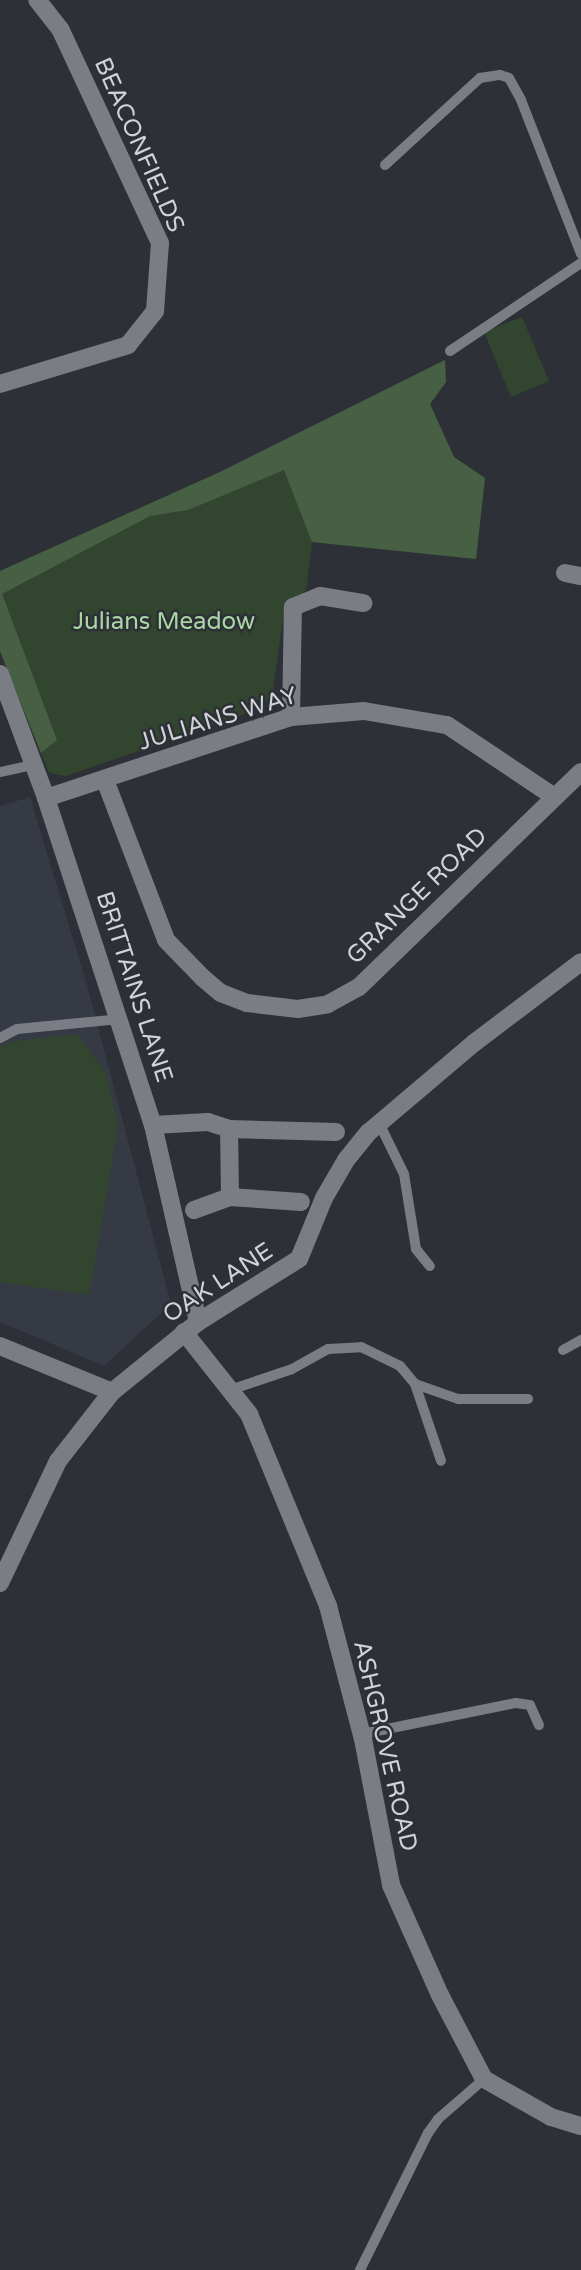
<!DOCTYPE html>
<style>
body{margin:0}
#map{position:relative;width:581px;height:2270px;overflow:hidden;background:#2d3036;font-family:"Varela Round",sans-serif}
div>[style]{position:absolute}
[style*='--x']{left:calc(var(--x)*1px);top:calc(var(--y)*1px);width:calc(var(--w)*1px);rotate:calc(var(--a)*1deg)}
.built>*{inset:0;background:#353a45}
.green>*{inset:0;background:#32462f}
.forest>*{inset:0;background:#475f43}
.lane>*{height:10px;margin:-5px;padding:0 5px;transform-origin:5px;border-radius:5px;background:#7a7d84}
.street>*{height:18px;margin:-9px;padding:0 9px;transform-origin:9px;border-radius:9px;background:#7a7d84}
.secondary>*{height:18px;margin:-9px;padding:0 9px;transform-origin:9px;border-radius:9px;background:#7a7d84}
span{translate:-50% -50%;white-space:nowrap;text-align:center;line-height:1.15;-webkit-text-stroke:5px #2d3036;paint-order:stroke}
.street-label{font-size:24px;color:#d1d3d6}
.park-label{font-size:24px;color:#aad6a3}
</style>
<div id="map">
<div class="built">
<div style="clip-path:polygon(30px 797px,87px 985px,171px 1304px,104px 1366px,0 1322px,0 806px)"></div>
</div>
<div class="green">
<div style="clip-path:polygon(522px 317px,549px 381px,511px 397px,484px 332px)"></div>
<div style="clip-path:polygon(445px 360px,446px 382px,430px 404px,454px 457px,485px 478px,476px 559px,312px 542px,306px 590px,283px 619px,272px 696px,257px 710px,66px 776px,49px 773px,0 651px,0 571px,222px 471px)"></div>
<div style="clip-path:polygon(77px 1034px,106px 1073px,118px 1127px,89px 1295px,0 1282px,0 1047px,9px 1042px)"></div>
</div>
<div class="forest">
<div style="clip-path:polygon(445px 360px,446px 382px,430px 404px,454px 457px,485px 478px,476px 559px,312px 542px,284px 470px,188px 510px,150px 516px,2px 594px,57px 740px,41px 753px,0 651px,0 571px,222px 471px)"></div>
</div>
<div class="lane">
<div style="--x:385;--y:165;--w:129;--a:-42.5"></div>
<div style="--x:480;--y:78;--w:20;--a:-9"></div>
<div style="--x:500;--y:75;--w:9;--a:18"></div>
<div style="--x:509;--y:78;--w:25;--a:61"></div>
<div style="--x:521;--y:100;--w:165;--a:68.7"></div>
<div style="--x:450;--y:351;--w:158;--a:-33.9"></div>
<div style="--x:0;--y:772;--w:35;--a:-12"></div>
<div style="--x:0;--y:1038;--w:19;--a:-28"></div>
<div style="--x:17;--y:1029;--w:103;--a:-5.5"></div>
<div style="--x:379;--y:1123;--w:57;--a:63.9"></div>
<div style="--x:404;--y:1174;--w:76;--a:80.9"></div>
<div style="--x:416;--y:1249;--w:22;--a:51"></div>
<div style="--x:563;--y:1350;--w:21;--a:-29"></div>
<div style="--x:415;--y:1384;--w:46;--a:19.2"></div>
<div style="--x:458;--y:1399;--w:70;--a:0"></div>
<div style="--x:230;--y:1390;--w:65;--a:-18.7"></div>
<div style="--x:292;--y:1369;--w:41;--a:-29.1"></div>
<div style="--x:328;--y:1349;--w:33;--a:-3"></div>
<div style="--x:361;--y:1347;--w:43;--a:26"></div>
<div style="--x:400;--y:1366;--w:23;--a:50"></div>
<div style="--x:415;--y:1384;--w:81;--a:71.3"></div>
<div style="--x:362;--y:1734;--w:157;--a:-11.4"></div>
<div style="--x:516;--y:1703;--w:14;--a:8"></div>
<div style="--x:530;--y:1705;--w:22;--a:66"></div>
<div style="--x:360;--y:2270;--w:153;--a:-63.6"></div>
<div style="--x:428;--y:2133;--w:17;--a:-54"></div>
<div style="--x:438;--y:2119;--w:61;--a:-41"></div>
</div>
<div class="street">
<div style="--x:0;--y:384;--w:134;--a:-16.9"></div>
<div style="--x:128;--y:345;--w:43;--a:-51.5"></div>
<div style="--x:155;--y:311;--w:68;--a:-85.8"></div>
<div style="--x:160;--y:243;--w:236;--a:-115"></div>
<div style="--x:60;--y:29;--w:37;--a:-128"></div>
<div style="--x:565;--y:573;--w:16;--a:11"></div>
<div style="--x:291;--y:717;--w:110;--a:-89"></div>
<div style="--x:293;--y:607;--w:29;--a:-22"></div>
<div style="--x:320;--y:596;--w:44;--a:9.2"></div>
<div style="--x:105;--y:780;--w:171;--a:69.1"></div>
<div style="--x:166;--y:940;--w:53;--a:45.8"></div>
<div style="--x:203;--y:978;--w:23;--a:40"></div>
<div style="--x:221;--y:993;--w:28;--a:21"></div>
<div style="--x:247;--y:1003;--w:51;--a:6.7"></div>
<div style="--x:298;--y:1009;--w:30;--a:-9"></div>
<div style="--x:328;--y:1004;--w:35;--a:-29"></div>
<div style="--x:359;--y:987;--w:309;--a:-44.1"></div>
<div style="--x:46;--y:798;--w:258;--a:-18.3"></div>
<div style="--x:291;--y:717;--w:73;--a:-4.7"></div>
<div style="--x:364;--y:711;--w:84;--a:9.6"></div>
<div style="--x:447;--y:725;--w:128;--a:33.8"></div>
<div style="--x:153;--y:1125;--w:55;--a:-3.1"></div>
<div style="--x:208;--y:1122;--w:22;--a:18"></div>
<div style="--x:229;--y:1129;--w:107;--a:1.6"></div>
<div style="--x:230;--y:1197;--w:71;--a:4"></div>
<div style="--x:194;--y:1210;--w:38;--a:-20"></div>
<div style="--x:230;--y:1197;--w:68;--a:-90.8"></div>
<div style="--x:184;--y:1332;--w:105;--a:51.6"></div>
<div style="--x:249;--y:1414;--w:208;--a:67.6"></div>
<div style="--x:328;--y:1606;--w:138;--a:75.3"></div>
<div style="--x:363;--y:1739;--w:149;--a:79.1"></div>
<div style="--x:391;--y:1885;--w:120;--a:66"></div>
<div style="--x:440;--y:1995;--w:95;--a:62.4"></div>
<div style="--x:484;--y:2079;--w:77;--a:29.6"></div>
<div style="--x:551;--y:2117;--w:31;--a:17"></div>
<div style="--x:0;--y:1346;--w:121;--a:22.3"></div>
</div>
<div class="secondary">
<div style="--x:0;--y:674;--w:132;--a:69.6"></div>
<div style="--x:46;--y:798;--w:344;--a:71.9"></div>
<div style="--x:153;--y:1125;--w:202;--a:77.1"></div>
<div style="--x:0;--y:1583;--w:135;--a:-64.6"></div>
<div style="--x:58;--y:1461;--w:88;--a:-52"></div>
<div style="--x:112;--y:1392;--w:111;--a:-39.1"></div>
<div style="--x:198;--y:1322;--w:119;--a:-32"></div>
<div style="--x:299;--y:1259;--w:66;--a:-67.7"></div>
<div style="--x:324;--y:1198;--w:44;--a:-59.9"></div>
<div style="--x:346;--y:1160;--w:36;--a:-51"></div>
<div style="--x:369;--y:1132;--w:138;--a:-40.3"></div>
<div style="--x:474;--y:1043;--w:134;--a:-37.1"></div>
</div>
<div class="street-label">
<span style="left:139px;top:145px;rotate:66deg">BEACONFIELDS</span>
<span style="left:218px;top:719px;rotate:-17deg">JULIANS WAY</span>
<span style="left:417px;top:896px;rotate:-44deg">GRANGE ROAD</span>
<span style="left:134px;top:987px;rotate:72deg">BRITTAINS LANE</span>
<span style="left:218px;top:1283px;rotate:-33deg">OAK LANE</span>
<span style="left:385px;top:1746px;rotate:77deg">ASHGROVE ROAD</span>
</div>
<div class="park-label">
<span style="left:164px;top:622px">Julians Meadow</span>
</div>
</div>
